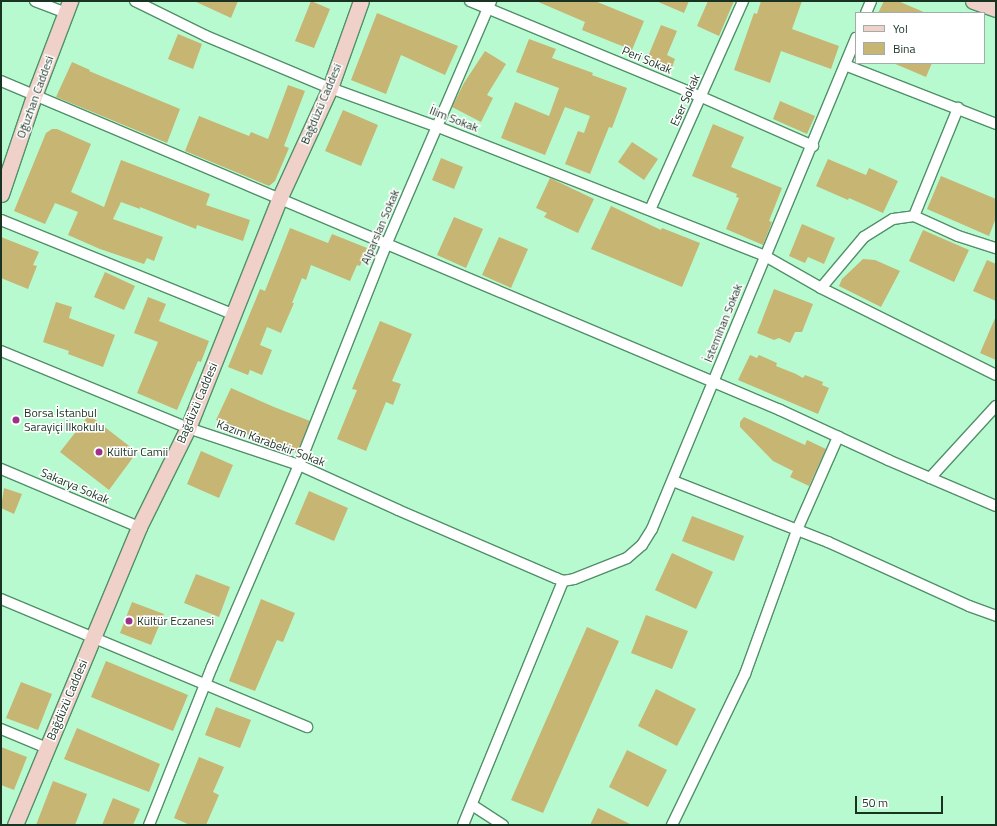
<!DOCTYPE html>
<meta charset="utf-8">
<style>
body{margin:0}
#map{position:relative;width:997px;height:826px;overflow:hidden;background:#b8facf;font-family:"Titillium Web",sans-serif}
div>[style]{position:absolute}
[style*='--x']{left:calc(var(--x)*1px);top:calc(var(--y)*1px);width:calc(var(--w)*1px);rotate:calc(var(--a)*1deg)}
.building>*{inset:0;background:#c6b573}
.roads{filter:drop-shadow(1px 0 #519069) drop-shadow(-1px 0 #519069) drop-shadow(0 1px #519069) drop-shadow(0 -1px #519069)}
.street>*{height:10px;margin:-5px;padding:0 5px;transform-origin:5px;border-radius:5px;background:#fff}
.secondary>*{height:15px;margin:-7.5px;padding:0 7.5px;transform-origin:7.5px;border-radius:7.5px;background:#f0d1c9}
.dots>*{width:11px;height:11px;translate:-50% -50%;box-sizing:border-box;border:2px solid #fff;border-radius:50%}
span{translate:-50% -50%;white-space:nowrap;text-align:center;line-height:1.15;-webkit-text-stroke:3px #fff;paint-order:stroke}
.street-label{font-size:12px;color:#193323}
.poi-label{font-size:12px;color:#193323}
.left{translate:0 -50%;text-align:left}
.frame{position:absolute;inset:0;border:2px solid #193323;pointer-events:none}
.legend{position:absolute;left:855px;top:12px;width:130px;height:52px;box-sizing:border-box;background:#fff;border:1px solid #a3ada7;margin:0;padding:5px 7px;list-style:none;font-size:12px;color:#193323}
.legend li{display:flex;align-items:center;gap:8px;height:20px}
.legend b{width:20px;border:1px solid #a3ada7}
.scale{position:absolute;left:855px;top:796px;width:88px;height:18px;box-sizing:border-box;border:2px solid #193323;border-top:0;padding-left:5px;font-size:12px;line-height:14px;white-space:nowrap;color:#193323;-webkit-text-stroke:3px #fff;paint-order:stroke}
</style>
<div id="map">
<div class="building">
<div style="clip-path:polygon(194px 1px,238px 1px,231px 18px)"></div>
<div style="clip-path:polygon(311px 1px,330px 9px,314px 48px,295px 41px)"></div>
<div style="clip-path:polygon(536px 1px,595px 1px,644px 21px,632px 50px,582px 30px,585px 22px)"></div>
<div style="clip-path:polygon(656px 1px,689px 1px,684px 13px)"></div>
<div style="clip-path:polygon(708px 1px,734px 1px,719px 36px,697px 26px)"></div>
<div style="clip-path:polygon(761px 1px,802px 1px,792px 29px,839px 46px,831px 69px,781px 51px,770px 83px,734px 70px,754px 13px,757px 14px)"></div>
<div style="clip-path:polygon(884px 1px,898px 1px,926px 13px,878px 13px)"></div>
<div style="clip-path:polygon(377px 13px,458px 46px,445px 75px,401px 55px,386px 94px,351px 80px)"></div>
<div style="clip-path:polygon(661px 25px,677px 31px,667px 55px,675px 59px,671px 70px,647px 59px)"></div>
<div style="clip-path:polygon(178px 34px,202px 44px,193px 69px,168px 59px)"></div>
<div style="clip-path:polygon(529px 39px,556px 49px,552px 58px,593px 73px,592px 75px,627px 88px,612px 128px,609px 127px,590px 174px,565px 164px,578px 131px,584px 133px,590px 116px,565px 107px,545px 155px,501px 138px,515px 102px,549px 116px,559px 88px,516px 72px)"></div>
<div style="clip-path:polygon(485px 51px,506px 64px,487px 95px,493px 98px,481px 122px,452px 107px,464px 83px)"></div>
<div style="clip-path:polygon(72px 62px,90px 70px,89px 71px,180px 109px,167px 143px,56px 97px)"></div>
<div style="clip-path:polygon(893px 63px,932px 63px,926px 77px)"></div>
<div style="clip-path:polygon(288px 85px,305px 91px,284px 146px,289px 148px,275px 181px,269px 186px,185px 151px,199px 116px,249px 136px,251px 132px,268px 139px)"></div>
<div style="clip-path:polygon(780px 101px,815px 116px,807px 134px,773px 119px)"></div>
<div style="clip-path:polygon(343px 110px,378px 125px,361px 166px,325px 151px)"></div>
<div style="clip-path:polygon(713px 124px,744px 137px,731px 167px,782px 188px,769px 221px,772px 222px,763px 245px,726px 229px,739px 198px,736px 197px,737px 194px,692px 176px)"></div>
<div style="clip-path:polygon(52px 129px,57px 129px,91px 144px,71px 192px,104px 207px,121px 160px,210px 194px,206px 205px,250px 220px,243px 241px,197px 225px,196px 229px,140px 207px,140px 209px,121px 202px,113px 219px,163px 237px,154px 261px,147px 258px,144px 264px,100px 249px,68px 235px,78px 212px,55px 203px,45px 224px,14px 211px,46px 133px)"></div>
<div style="clip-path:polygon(632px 142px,658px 159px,644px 180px,618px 162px)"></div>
<div style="clip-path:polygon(441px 158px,463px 167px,454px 189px,432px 180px)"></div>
<div style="clip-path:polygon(828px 159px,866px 175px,869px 168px,898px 181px,883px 213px,849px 198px,848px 200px,816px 186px)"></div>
<div style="clip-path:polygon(941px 176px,996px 199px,996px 218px,989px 236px,927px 209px)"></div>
<div style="clip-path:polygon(550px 178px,594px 199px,578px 233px,544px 217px,547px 213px,536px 208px)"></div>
<div style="clip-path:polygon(611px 206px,661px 230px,662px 228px,700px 243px,682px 287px,591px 249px)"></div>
<div style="clip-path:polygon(454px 217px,483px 229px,466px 268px,437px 255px)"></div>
<div style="clip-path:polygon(802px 224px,835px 238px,824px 264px,808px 257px,805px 263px,789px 256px)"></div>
<div style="clip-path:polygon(290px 228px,328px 243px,332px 234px,367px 248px,360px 266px,357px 265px,350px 281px,311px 265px,306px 280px,302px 278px,292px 303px,294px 303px,281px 333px,267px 327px,260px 345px,272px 350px,262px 375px,250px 370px,248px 375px,228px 367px,260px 289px,265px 291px)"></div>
<div style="clip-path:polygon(923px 230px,969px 250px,954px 282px,909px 261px)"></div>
<div style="clip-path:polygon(1px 237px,39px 252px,33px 265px,37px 266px,28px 289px,1px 278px)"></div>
<div style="clip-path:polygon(499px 237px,528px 249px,511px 288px,482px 275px)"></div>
<div style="clip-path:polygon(863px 259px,875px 260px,900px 271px,881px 307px,839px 286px,842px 279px)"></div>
<div style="clip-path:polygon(987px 260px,996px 264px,996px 301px,973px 291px)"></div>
<div style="clip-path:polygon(105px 272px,135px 286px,124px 310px,94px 297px)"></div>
<div style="clip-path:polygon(774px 289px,813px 304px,802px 332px,795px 332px,790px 343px,779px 338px,774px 340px,757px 333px)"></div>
<div style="clip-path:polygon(148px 297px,166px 304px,159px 321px,209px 341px,201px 362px,198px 361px,177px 410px,137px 393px,158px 342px,134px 333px)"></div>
<div style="clip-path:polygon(56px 302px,72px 307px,69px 318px,115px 335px,103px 367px,68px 354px,69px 351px,43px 342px)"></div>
<div style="clip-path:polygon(996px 316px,996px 360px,980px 353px)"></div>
<div style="clip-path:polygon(380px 321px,412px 334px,392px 381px,401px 384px,393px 405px,386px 402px,366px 451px,337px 439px,357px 390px,352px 389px)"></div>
<div style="clip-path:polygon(750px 355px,757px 358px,759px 355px,777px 363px,776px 366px,796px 374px,803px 378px,805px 375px,823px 382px,822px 385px,829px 388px,818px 414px,738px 380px)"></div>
<div style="clip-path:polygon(231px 388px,274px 407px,310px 421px,297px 453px,254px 435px,253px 437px,216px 420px)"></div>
<div style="clip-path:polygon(89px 415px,137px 452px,109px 490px,60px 452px)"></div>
<div style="clip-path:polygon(744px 417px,805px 445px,807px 440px,826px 449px,809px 486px,790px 477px,793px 471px,773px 461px,740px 427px,740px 422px)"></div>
<div style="clip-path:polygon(201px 451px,233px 465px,219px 498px,187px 484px)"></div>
<div style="clip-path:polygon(4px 488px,22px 494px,14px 514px,1px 508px)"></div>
<div style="clip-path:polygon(309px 491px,348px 508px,334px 541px,295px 524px)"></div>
<div style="clip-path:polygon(692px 516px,744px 536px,734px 561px,682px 541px)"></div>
<div style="clip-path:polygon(672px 553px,713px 572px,696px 609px,655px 590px)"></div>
<div style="clip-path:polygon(196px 574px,230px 587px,219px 617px,184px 603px)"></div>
<div style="clip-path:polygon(261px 599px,295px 613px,283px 642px,277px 640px,255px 691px,229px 681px)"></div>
<div style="clip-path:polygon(132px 602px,164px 614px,151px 645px,120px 633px)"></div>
<div style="clip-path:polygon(646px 615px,688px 631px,672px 669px,631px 653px)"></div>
<div style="clip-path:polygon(587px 627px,619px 641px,543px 813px,511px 800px)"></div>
<div style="clip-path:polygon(106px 661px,188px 695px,173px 731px,91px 697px)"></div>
<div style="clip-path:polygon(21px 682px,52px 694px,38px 730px,6px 718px)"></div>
<div style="clip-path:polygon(656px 689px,696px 709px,677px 746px,638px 726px)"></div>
<div style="clip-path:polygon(216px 707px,251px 720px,240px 748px,205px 735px)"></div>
<div style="clip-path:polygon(77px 728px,160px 764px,149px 792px,64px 759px)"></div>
<div style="clip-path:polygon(1px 747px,27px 757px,14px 790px,1px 785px)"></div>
<div style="clip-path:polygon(627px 750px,667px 770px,648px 807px,609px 787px)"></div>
<div style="clip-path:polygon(199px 757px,224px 767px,213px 792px,219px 795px,206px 825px,190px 825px,174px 818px)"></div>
<div style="clip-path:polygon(53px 781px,87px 794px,75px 825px,36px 825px)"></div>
<div style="clip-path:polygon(113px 798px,140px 809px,133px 825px,102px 825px)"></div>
<div style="clip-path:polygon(598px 808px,632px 825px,590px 825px)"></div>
</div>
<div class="roads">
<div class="street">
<div style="--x:35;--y:1;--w:33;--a:21"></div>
<div style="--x:135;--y:1;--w:79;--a:26.2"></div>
<div style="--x:206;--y:36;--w:134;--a:22.8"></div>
<div style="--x:330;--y:88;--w:115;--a:19.9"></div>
<div style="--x:438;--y:127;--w:352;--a:21.5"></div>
<div style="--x:765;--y:256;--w:64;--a:29.7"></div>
<div style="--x:821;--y:288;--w:195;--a:26.4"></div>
<div style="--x:470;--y:1;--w:246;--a:22.5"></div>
<div style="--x:697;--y:95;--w:127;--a:23.7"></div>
<div style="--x:866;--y:13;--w:13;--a:-67"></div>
<div style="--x:845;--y:65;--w:162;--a:21.3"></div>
<div style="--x:1;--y:81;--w:846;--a:22.9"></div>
<div style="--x:780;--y:410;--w:119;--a:24.8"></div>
<div style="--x:888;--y:460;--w:117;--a:23.1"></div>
<div style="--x:650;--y:210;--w:229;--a:-66"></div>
<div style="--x:914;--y:216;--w:48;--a:24.4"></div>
<div style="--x:958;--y:236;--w:40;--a:18"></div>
<div style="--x:1;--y:220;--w:250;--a:22.1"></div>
<div style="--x:821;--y:288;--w:67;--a:-49.9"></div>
<div style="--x:864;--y:237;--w:34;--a:-32"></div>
<div style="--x:893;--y:219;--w:21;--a:-8"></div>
<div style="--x:914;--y:216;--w:117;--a:-67.8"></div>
<div style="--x:1;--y:351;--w:202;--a:22.4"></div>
<div style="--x:188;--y:428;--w:117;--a:18.4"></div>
<div style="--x:299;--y:465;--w:109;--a:24.4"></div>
<div style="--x:398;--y:510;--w:172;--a:23.3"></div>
<div style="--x:556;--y:578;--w:8;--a:23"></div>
<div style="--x:563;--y:581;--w:11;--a:-10"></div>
<div style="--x:574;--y:579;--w:57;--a:-21.6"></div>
<div style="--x:627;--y:558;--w:20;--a:-41"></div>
<div style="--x:642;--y:545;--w:19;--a:-58"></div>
<div style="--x:652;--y:529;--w:532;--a:-67.44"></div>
<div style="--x:1;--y:469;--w:150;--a:22.8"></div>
<div style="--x:930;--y:478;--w:98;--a:-47.5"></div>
<div style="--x:673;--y:481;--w:167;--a:21.5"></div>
<div style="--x:828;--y:542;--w:155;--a:24.4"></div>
<div style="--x:969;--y:606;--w:29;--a:20"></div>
<div style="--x:1;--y:599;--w:332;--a:22.7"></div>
<div style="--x:1;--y:729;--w:50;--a:22.4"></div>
<div style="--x:472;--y:805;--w:37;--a:33"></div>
<div style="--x:149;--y:825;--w:170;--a:-68.3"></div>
<div style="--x:212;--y:667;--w:220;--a:-66.7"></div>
<div style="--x:299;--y:465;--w:237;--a:-68.4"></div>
<div style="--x:386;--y:245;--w:266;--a:-66.7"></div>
<div style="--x:463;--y:825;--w:264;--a:-67.7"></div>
<div style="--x:672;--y:825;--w:168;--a:-64.2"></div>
<div style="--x:745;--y:674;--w:153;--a:-70.1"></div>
<div style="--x:797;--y:530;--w:102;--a:-66.2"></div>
</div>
<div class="secondary">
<div style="--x:973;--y:1;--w:24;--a:19"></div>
<div style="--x:1;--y:194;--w:103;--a:-71.4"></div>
<div style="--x:34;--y:96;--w:102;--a:-69.2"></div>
<div style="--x:15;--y:825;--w:323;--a:-67.4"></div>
<div style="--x:139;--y:527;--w:110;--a:-63.7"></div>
<div style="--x:188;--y:428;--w:249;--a:-68.3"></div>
<div style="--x:280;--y:197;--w:120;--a:-65.4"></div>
<div style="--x:330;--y:88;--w:92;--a:-70.4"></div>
</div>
</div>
<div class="dots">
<div style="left:16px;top:420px;background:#9f2f8c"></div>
<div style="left:99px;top:452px;background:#9f2f8c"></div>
<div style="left:129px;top:621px;background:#9f2f8c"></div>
</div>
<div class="street-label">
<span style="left:647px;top:60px;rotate:23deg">Peri Sokak</span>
<span style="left:35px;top:97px;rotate:-70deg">Oğuzhan Caddesi</span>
<span style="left:685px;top:100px;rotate:-66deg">Eser Sokak</span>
<span style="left:321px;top:104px;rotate:-67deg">Bağdüzü Caddesi</span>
<span style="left:454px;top:119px;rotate:21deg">İlim Sokak</span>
<span style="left:380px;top:227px;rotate:-67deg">Alparslan Sokak</span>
<span style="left:723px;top:323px;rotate:-68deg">İstemihan Sokak</span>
<span style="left:197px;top:403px;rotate:-67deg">Bağdüzü Caddesi</span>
<span style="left:271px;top:443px;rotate:20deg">Kazım Karabekir Sokak</span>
<span style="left:75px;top:486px;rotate:23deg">Sakarya Sokak</span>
<span style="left:67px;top:700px;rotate:-67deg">Bağdüzü Caddesi</span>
</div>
<div class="poi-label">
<span class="left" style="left:24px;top:420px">Borsa İstanbul<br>Sarayiçi İlkokulu</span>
<span class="left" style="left:107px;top:452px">Kültür Camii</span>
<span class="left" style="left:137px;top:621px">Kültür Eczanesi</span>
</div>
<div class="frame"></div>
<ul class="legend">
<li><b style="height:5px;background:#f0d1c9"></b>Yol</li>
<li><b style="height:11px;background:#c6b573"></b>Bina</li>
</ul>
<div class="scale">50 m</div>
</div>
